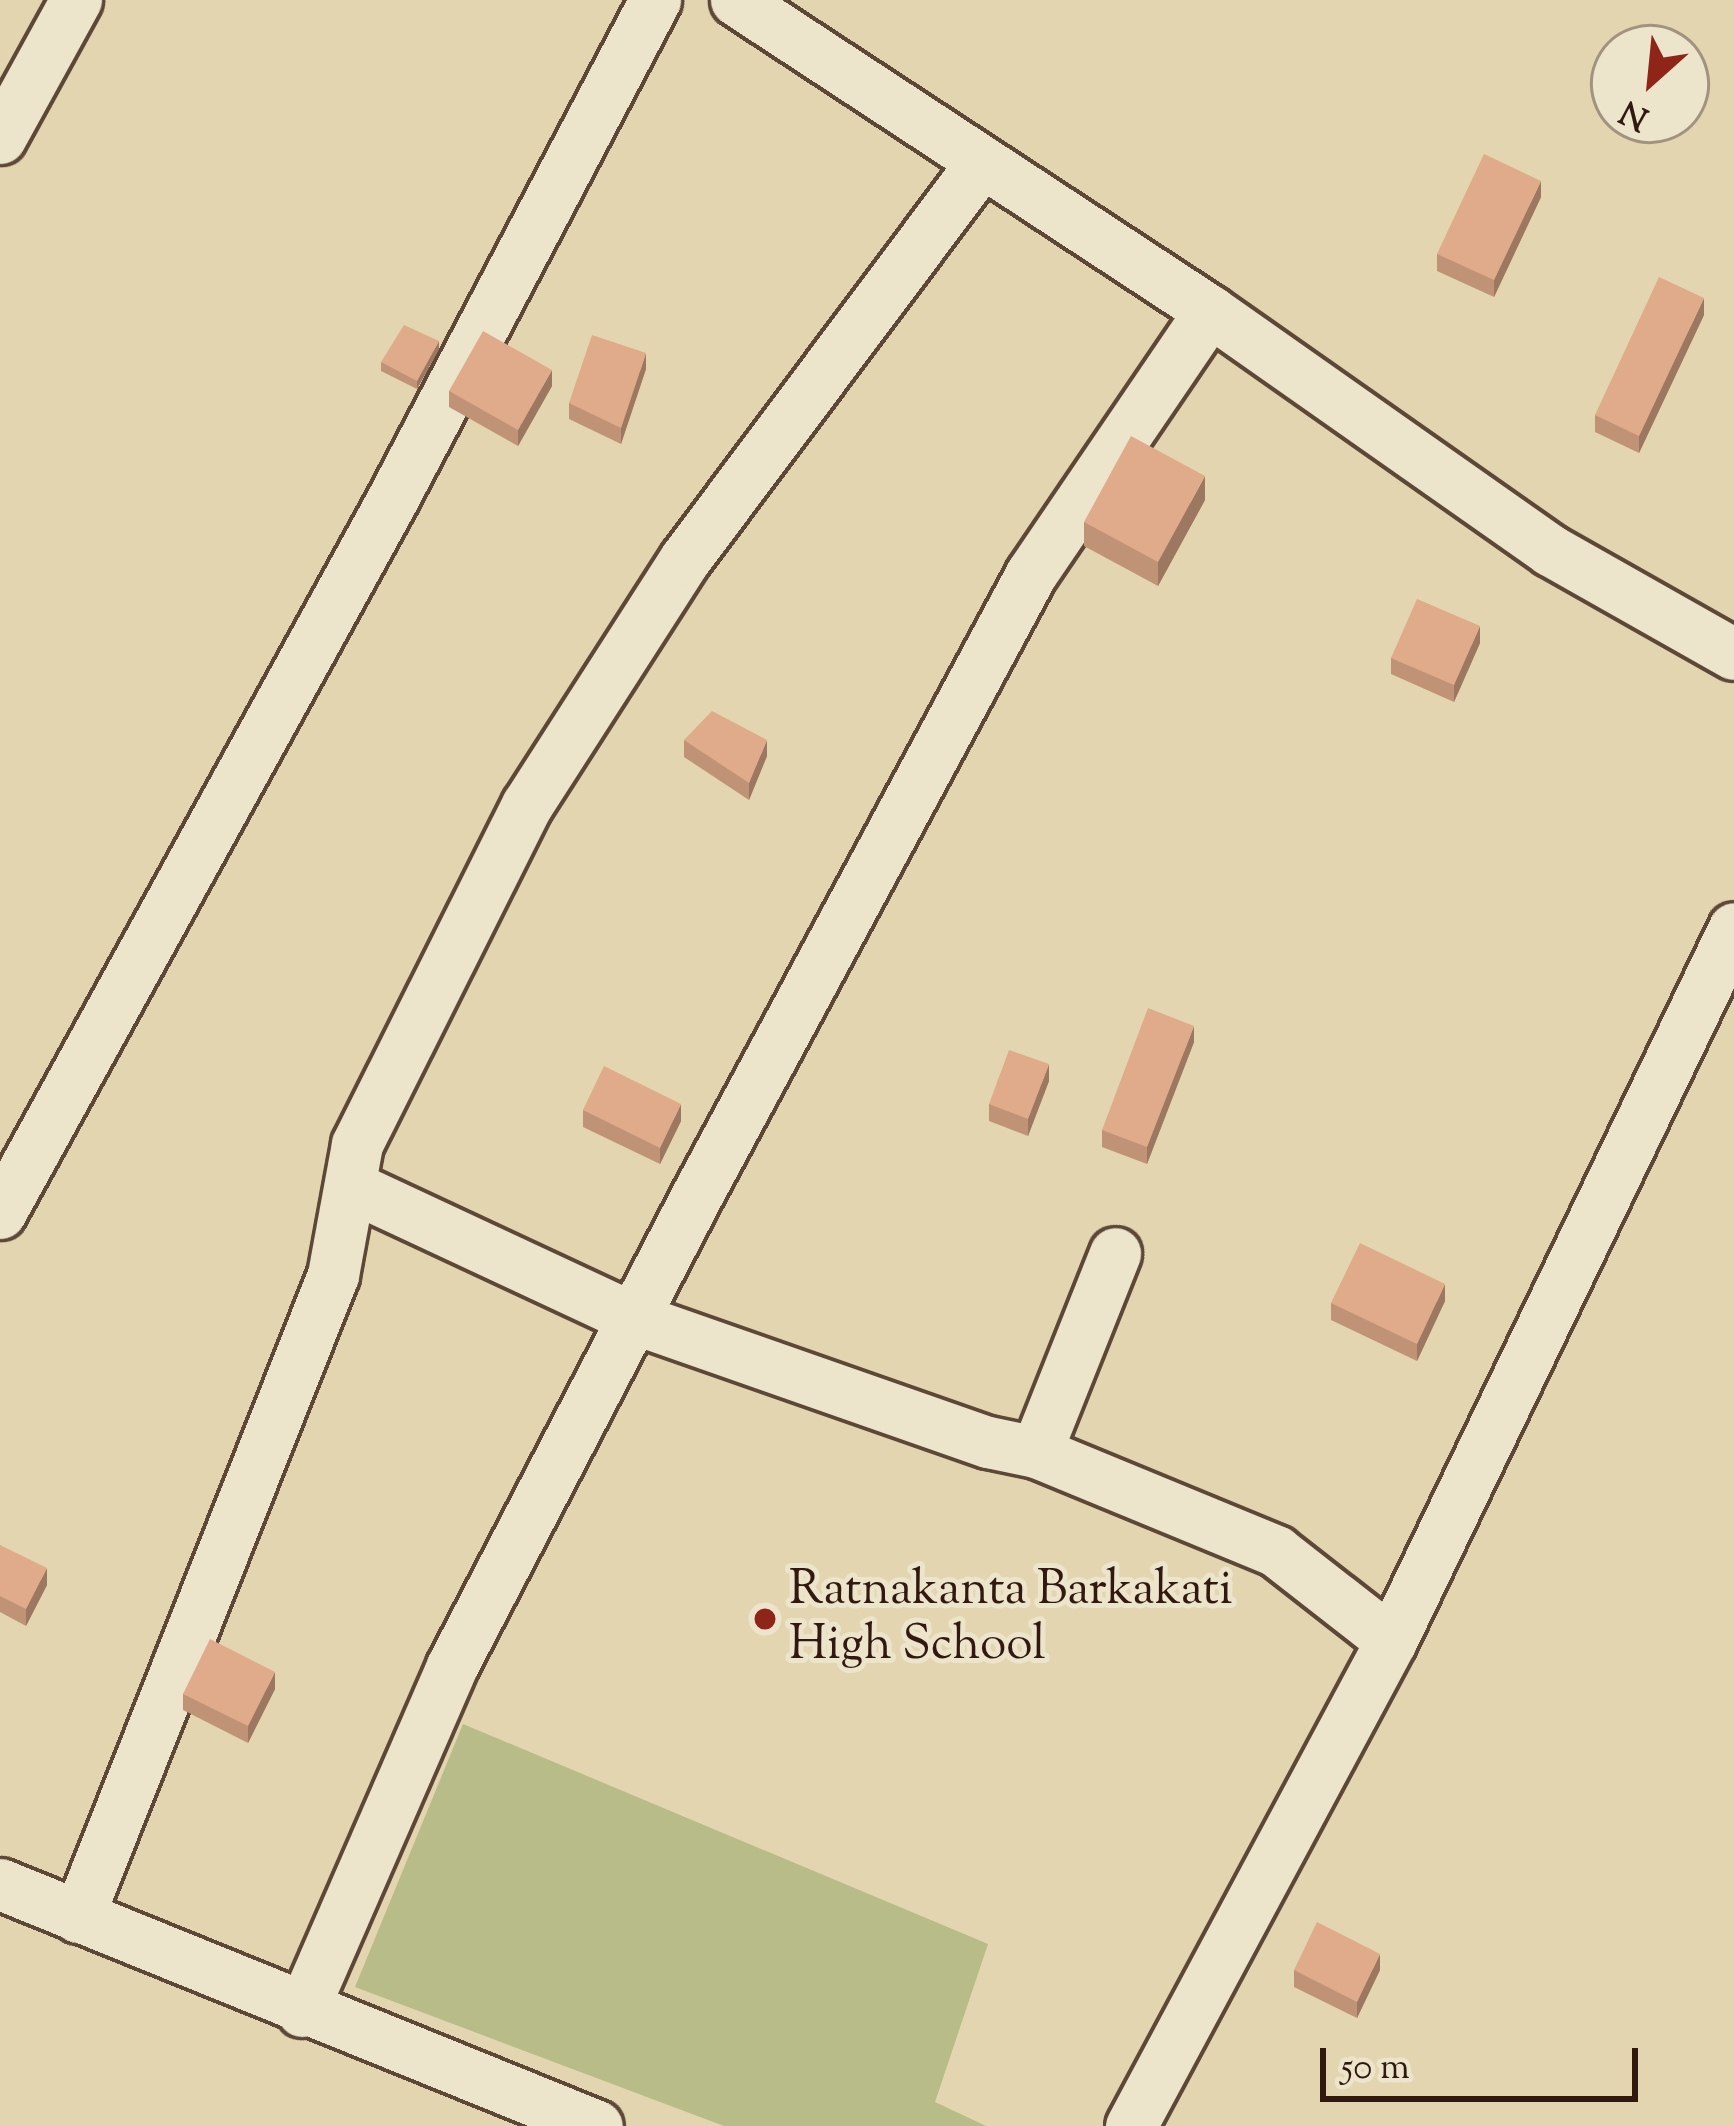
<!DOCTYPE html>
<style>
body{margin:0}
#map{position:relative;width:1734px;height:2126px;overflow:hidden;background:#e2d5af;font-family:"Sorts Mill Goudy",serif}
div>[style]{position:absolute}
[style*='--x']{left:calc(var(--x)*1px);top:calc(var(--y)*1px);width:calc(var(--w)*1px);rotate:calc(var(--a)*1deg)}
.green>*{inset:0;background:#b7bc88}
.roads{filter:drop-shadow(3px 0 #5d4838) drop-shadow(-3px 0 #5d4838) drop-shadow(0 3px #5d4838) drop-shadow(0 -3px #5d4838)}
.minor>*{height:51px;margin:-25.5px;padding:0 25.5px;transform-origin:25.5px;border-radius:25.5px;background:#ece4cb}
.wall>*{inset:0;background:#c09377}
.shaded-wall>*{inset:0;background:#9c7861}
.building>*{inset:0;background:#dfab8a}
.dots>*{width:33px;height:33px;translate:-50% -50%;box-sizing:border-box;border:6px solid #ece4cb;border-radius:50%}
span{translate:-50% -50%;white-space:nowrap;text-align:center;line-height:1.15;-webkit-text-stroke:10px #ece4cb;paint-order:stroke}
.poi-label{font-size:48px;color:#311910}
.left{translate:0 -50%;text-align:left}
.north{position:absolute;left:1590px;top:24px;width:120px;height:120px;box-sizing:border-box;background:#ece4cb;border:3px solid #a19380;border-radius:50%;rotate:207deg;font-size:33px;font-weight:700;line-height:48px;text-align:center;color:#311910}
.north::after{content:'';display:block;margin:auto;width:42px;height:54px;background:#8f2418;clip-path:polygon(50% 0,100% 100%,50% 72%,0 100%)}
.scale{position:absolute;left:1320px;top:2048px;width:318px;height:54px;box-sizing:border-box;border:6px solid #311910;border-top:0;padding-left:15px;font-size:36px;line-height:42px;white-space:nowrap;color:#311910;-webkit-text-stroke:9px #ece4cb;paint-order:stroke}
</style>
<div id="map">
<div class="green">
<div style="clip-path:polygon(463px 1724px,988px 1944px,935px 2102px,986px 2126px,724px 2126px,355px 1987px)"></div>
</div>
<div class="roads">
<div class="minor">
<div style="--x:736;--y:0;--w:567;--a:33.27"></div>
<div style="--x:1210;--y:311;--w:416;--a:35.1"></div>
<div style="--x:1550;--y:550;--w:211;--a:29.5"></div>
<div style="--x:0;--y:138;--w:158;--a:-61.2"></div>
<div style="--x:350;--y:1186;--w:312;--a:25"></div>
<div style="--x:633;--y:1318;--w:376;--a:19.3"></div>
<div style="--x:988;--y:1442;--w:49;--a:11.8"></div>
<div style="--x:1036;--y:1452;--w:260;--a:22.4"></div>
<div style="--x:1276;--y:1551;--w:146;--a:38"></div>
<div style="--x:0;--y:1213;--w:816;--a:-61.2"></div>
<div style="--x:393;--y:498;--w:563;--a:-62.25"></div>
<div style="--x:1036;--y:1452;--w:214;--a:-68.3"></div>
<div style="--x:0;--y:1884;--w:644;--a:22.07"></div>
<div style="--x:78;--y:1917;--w:691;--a:-68.34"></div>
<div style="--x:333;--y:1275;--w:133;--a:-79.6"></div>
<div style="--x:357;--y:1144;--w:379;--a:-63.4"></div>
<div style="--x:527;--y:805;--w:292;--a:-57.3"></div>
<div style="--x:685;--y:559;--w:496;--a:-53.2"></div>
<div style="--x:302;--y:2011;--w:376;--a:-66.5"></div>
<div style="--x:452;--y:1666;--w:533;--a:-62.52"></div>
<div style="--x:698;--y:1193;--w:703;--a:-61.72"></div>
<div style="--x:1031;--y:574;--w:318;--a:-55.8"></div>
<div style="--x:1131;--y:2126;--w:550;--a:-61.81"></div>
<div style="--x:1391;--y:1641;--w:791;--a:-64.31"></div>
</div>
</div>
<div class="wall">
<div style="clip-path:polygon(1541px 197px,1494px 297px,1437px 271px,1437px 254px)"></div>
<div style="clip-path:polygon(1704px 315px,1639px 453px,1595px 432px,1595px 415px)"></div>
<div style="clip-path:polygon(439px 349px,417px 389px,381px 371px,381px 362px)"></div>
<div style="clip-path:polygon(646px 369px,621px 444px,569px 419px,569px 403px)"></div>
<div style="clip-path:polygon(552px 386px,518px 446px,449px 407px,449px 391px)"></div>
<div style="clip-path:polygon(1205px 500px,1158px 586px,1084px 546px,1084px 522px)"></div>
<div style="clip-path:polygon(1480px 643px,1454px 702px,1391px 674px,1391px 658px)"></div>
<div style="clip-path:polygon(684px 740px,767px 756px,749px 800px,684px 757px)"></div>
<div style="clip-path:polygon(1194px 1042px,1147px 1164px,1102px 1147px,1102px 1130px)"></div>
<div style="clip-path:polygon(1049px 1081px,1028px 1136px,989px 1121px,989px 1104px)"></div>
<div style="clip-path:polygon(583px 1110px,681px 1121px,660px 1164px,583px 1127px)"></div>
<div style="clip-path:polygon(1445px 1301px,1417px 1361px,1331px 1320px,1331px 1303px)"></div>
<div style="clip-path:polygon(0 1545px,47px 1585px,26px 1626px,0 1612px)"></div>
<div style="clip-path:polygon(275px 1689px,248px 1743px,183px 1710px,183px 1694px)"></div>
<div style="clip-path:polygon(1294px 1970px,1380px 1970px,1357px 2018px,1294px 1987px)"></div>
</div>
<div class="shaded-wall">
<div style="clip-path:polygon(1541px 181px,1541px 197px,1494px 297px,1494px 280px)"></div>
<div style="clip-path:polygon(1704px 298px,1704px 315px,1639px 453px,1639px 436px)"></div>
<div style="clip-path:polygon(439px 341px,439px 349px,417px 389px,417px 381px)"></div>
<div style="clip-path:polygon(646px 353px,646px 369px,621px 444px,621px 428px)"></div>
<div style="clip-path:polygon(552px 370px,552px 386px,518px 446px,518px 430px)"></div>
<div style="clip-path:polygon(1205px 476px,1205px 500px,1158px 586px,1158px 562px)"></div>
<div style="clip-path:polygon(1480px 626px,1480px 643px,1454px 702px,1454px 685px)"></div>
<div style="clip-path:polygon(767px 740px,767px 756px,749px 800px,749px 783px)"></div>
<div style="clip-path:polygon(1194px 1026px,1194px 1042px,1147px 1164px,1147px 1147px)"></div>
<div style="clip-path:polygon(1049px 1064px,1049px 1081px,1028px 1136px,1028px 1119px)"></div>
<div style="clip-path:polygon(681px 1104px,681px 1121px,660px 1164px,660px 1148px)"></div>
<div style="clip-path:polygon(1445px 1284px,1445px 1301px,1417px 1361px,1417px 1344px)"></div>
<div style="clip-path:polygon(47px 1568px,47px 1585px,26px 1626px,26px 1609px)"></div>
<div style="clip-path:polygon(275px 1672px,275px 1689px,248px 1743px,248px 1726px)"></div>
<div style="clip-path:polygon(1380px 1954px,1380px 1970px,1357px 2018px,1357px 2002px)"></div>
</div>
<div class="building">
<div style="clip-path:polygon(1484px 154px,1541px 181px,1494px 280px,1437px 254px)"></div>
<div style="clip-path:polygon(1659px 277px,1704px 298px,1639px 436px,1595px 415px)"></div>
<div style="clip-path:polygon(404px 325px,439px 341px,417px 381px,381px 362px)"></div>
<div style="clip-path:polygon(483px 331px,552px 370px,518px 430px,449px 391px)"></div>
<div style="clip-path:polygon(592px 335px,646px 353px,621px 428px,569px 403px)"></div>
<div style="clip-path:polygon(1131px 436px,1205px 476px,1158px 562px,1084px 522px)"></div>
<div style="clip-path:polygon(1417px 599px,1480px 626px,1454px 685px,1391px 658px)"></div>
<div style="clip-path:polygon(712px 711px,767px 740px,749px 783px,684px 740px)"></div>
<div style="clip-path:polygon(1148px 1008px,1194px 1026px,1147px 1147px,1102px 1130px)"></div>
<div style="clip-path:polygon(1009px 1050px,1049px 1064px,1028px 1119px,989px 1104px)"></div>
<div style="clip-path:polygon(604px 1066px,681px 1104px,660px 1148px,583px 1110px)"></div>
<div style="clip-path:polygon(1360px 1243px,1445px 1284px,1417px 1344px,1331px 1303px)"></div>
<div style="clip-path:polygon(0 1545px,47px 1568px,26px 1609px,0 1596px)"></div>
<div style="clip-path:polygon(210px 1639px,275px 1672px,248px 1726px,183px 1694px)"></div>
<div style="clip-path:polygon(1317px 1922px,1380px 1954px,1357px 2002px,1294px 1970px)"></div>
</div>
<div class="dots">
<div style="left:765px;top:1619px;background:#8f2418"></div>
</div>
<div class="poi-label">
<span class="left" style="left:789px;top:1619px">Ratnakanta Barkakati<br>High School</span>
</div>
<div class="north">N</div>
<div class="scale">50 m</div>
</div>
